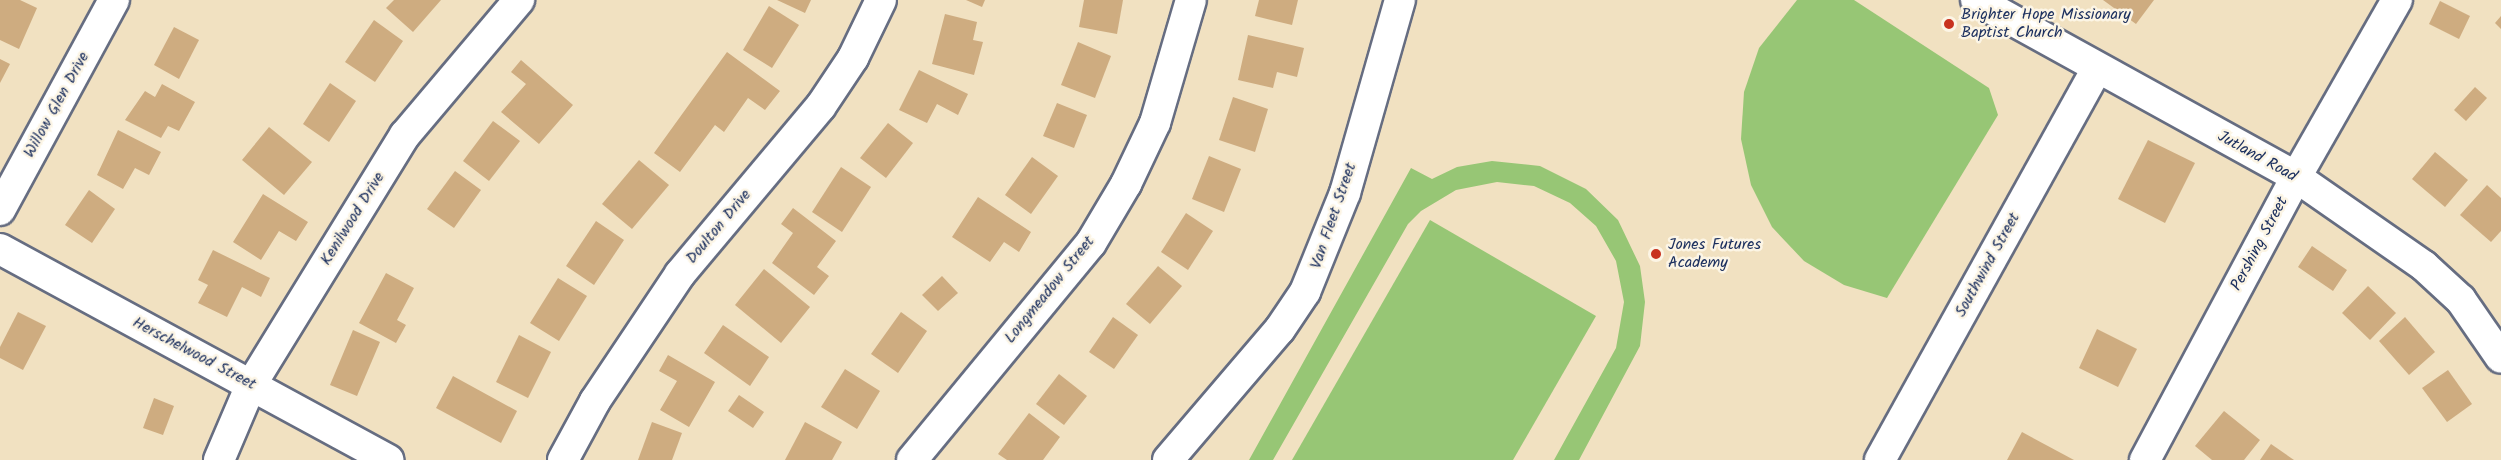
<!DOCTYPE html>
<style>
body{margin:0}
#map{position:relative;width:2501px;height:460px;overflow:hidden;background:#f1e1c1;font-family:Kalam,sans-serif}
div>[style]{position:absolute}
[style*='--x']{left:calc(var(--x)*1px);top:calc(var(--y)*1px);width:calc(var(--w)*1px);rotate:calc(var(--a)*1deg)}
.green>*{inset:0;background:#97c675}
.building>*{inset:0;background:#ceac80}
.roads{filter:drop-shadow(2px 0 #666d81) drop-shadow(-2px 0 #666d81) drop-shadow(0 2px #666d81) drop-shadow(0 -2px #666d81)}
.minor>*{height:30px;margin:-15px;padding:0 15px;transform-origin:15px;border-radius:15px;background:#fff}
.dots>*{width:16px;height:16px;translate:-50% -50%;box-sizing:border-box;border:3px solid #fcf5e5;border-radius:50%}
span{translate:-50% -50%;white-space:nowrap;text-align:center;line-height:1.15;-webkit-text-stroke:5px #fcf5e5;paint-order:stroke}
.poi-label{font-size:16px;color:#1b2f5e}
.left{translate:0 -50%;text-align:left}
.street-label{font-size:16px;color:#1b2f5e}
</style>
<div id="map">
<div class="green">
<div style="clip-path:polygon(1797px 0,1854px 0,1989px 88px,1998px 115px,1887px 298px,1844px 285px,1804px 261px,1772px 227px,1751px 185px,1741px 139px,1744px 92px,1759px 48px)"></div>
<div style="clip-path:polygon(1492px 161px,1540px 166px,1586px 189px,1618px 220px,1640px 266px,1645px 302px,1640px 346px,1579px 460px,1554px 460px,1616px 348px,1624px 302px,1616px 261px,1596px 226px,1570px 203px,1534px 186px,1497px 182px,1456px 190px,1421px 211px,1408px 224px,1273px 460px,1249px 460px,1411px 168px,1432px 179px,1457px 167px)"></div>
<div style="clip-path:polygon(1430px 220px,1596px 316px,1513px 460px,1292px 460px)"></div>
</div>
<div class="building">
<div style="clip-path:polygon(0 0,20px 0,37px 8px,19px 49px,0 40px)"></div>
<div style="clip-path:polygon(394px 0,441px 0,413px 32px,386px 8px)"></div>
<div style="clip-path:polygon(777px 0,811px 0,805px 13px)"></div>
<div style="clip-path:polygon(966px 0,985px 0,982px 7px)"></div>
<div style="clip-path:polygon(1084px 0,1123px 0,1117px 34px,1079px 27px)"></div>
<div style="clip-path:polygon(1259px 0,1298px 0,1292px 25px,1255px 16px)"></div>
<div style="clip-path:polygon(2103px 0,2154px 0,2136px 24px)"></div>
<div style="clip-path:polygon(2440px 1px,2470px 16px,2459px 39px,2429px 24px)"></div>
<div style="clip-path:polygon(769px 6px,799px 25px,772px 68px,743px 50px)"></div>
<div style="clip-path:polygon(945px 14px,977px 22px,973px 40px,983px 42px,974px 75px,932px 64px)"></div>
<div style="clip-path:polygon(2501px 16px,2501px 29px,2495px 23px)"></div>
<div style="clip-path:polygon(374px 20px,403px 41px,375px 82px,345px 62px)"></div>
<div style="clip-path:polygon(174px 27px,199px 40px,179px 79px,154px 65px)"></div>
<div style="clip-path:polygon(1248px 35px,1304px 48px,1297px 77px,1277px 72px,1273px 88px,1238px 80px)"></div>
<div style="clip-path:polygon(1078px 42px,1111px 56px,1095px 98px,1061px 85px)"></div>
<div style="clip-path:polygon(727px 52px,780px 91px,765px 110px,748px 98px,724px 132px,715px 125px,680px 172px,654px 153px)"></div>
<div style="clip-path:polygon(0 59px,10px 64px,0 83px)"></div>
<div style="clip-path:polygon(521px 60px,573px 105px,539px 144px,501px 112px,526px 84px,511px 72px)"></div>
<div style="clip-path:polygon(919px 70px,968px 94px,958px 115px,937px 104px,927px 123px,899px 110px)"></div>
<div style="clip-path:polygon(330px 83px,356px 101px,329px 142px,303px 124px)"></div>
<div style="clip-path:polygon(162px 84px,195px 102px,179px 131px,168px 126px,161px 138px,125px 120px,145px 91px,155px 97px)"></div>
<div style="clip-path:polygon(2475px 87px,2487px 98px,2466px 121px,2454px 110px)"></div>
<div style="clip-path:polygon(1233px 97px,1268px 109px,1255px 152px,1219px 140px)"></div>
<div style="clip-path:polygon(1057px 103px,1087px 115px,1074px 148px,1043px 136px)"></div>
<div style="clip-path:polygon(493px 121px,520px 141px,489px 181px,463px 161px)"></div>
<div style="clip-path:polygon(888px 123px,913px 143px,886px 178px,860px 158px)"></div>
<div style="clip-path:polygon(269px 127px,312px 162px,284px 195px,242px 160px)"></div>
<div style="clip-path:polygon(118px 130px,161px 152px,149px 175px,135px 168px,123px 189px,97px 175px)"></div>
<div style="clip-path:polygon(2148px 140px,2195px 163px,2165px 223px,2118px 199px)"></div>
<div style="clip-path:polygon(2435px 152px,2468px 180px,2445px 207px,2412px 179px)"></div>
<div style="clip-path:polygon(1209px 156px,1241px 169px,1224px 212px,1192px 199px)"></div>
<div style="clip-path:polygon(1032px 157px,1058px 176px,1031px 214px,1005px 195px)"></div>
<div style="clip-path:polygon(639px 160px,669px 185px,632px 229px,602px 204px)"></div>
<div style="clip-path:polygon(841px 167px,871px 187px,842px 232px,812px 212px)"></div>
<div style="clip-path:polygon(455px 171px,481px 190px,454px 228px,427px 209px)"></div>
<div style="clip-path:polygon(2487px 185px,2501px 198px,2501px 231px,2491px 242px,2460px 215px)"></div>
<div style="clip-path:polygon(89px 190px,115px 209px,92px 243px,65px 225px)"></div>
<div style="clip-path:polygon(263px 194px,308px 222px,296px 241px,279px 231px,261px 260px,233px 242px)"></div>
<div style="clip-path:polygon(978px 197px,1031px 232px,1019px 252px,1004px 242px,990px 262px,952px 237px)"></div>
<div style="clip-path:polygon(793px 208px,836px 241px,817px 267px,829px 276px,814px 295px,772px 263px,793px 233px,781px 224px)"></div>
<div style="clip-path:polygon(1186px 213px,1213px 231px,1188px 270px,1161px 252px)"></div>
<div style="clip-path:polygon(596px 221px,624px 240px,594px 285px,566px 266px)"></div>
<div style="clip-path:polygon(2312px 246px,2347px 270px,2333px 291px,2298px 267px)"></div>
<div style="clip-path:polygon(213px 250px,270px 278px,261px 297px,242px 287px,227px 317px,198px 303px,208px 285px,198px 280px)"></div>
<div style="clip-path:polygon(1158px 266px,1182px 286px,1150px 324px,1126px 304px)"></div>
<div style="clip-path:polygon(764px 269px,810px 307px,781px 343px,735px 305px)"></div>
<div style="clip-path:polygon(386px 273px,414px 288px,397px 320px,406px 325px,396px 343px,359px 323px)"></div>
<div style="clip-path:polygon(942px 276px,958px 293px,938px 311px,922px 295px)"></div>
<div style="clip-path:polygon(558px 278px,587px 296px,559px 341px,530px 323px)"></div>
<div style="clip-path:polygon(2368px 286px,2396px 313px,2370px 340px,2342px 313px)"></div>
<div style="clip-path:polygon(18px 312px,46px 326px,23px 370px,0 358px,0 347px)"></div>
<div style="clip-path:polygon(901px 312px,927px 331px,898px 373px,871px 354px)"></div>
<div style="clip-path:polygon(1113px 317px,1138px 335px,1114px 369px,1089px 352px)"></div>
<div style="clip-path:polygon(2405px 317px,2435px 352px,2409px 375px,2379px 341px)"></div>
<div style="clip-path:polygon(723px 325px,769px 357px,750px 386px,704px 353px)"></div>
<div style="clip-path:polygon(2097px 329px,2137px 349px,2118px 387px,2079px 368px)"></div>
<div style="clip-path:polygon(353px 330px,380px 342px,357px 396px,330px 385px)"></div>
<div style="clip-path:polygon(519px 335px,551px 352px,528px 398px,496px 382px)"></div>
<div style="clip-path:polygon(668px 355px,715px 382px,689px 427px,660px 410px,677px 381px,659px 371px)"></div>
<div style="clip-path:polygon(845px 369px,880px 391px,857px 429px,821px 407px)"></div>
<div style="clip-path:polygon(2448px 370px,2472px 404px,2447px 422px,2422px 388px)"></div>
<div style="clip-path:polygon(1059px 374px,1087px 396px,1064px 425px,1036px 404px)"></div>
<div style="clip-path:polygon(453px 376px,517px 411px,501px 443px,436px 408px)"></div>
<div style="clip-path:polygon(739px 395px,764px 412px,753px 428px,728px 411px)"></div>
<div style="clip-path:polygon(154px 398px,174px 406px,163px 435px,143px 428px)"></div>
<div style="clip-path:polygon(2224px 411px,2260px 440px,2244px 460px,2212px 460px,2195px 446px)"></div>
<div style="clip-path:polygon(1029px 413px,1060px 437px,1043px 460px,1007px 460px,998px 454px)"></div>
<div style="clip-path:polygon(652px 422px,682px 433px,672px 460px,638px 460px)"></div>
<div style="clip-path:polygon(805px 422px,842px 442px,832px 460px,785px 460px)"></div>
<div style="clip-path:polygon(2022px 432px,2074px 460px,2007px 460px)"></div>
<div style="clip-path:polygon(2271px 444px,2294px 460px,2260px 460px)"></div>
</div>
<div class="roads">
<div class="minor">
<div style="--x:1976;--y:0;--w:366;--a:28.9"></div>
<div style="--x:2296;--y:177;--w:156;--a:34.8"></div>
<div style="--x:2424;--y:266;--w:50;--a:42.6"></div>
<div style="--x:2461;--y:300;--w:70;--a:55.4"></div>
<div style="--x:0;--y:210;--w:239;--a:-61.5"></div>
<div style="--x:0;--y:249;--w:442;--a:28.5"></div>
<div style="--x:219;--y:460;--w:82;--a:-66.9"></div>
<div style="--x:251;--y:385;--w:294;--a:-58.4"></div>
<div style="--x:405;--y:135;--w:177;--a:-49.8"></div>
<div style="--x:563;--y:460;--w:67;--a:-61.5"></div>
<div style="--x:595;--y:401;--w:153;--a:-56.2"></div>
<div style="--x:680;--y:274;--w:219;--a:-50"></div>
<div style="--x:821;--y:106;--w:58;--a:-56.3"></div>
<div style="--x:853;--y:58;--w:64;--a:-64.2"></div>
<div style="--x:912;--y:460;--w:281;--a:-50.5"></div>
<div style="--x:1091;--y:243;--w:69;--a:-59.3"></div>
<div style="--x:1126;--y:184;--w:68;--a:-64.6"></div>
<div style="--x:1155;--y:123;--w:128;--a:-73.7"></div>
<div style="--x:1168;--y:460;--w:172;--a:-49.5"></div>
<div style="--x:1280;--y:329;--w:45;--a:-56"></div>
<div style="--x:1305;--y:292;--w:107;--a:-68"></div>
<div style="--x:1345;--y:193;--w:201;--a:-74.1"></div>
<div style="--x:1880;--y:460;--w:447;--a:-61"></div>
<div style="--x:2145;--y:460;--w:321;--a:-61.9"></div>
<div style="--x:2296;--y:177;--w:204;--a:-60.3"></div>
</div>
</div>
<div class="dots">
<div style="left:1949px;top:24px;background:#c8321e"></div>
<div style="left:1656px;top:254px;background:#c8321e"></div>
</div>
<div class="poi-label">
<span class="left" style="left:1961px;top:24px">Brighter Hope Missionary<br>Baptist Church</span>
<span class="left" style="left:1668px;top:254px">Jones Futures<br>Academy</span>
</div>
<div class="street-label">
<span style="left:57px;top:105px;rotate:-61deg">Willow Glen Drive</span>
<span style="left:2257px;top:157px;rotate:29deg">Jutland Road</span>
<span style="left:1334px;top:216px;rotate:-71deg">Van Fleet Street</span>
<span style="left:353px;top:219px;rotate:-58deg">Kenilwood Drive</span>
<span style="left:719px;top:227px;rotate:-50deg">Doulton Drive</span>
<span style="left:2260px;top:244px;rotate:-62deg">Pershing Street</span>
<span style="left:1988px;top:265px;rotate:-61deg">Southwind Street</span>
<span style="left:1050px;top:290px;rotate:-51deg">Longmeadow Street</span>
<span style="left:194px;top:354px;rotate:28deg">Herschelwood Street</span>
</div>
</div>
